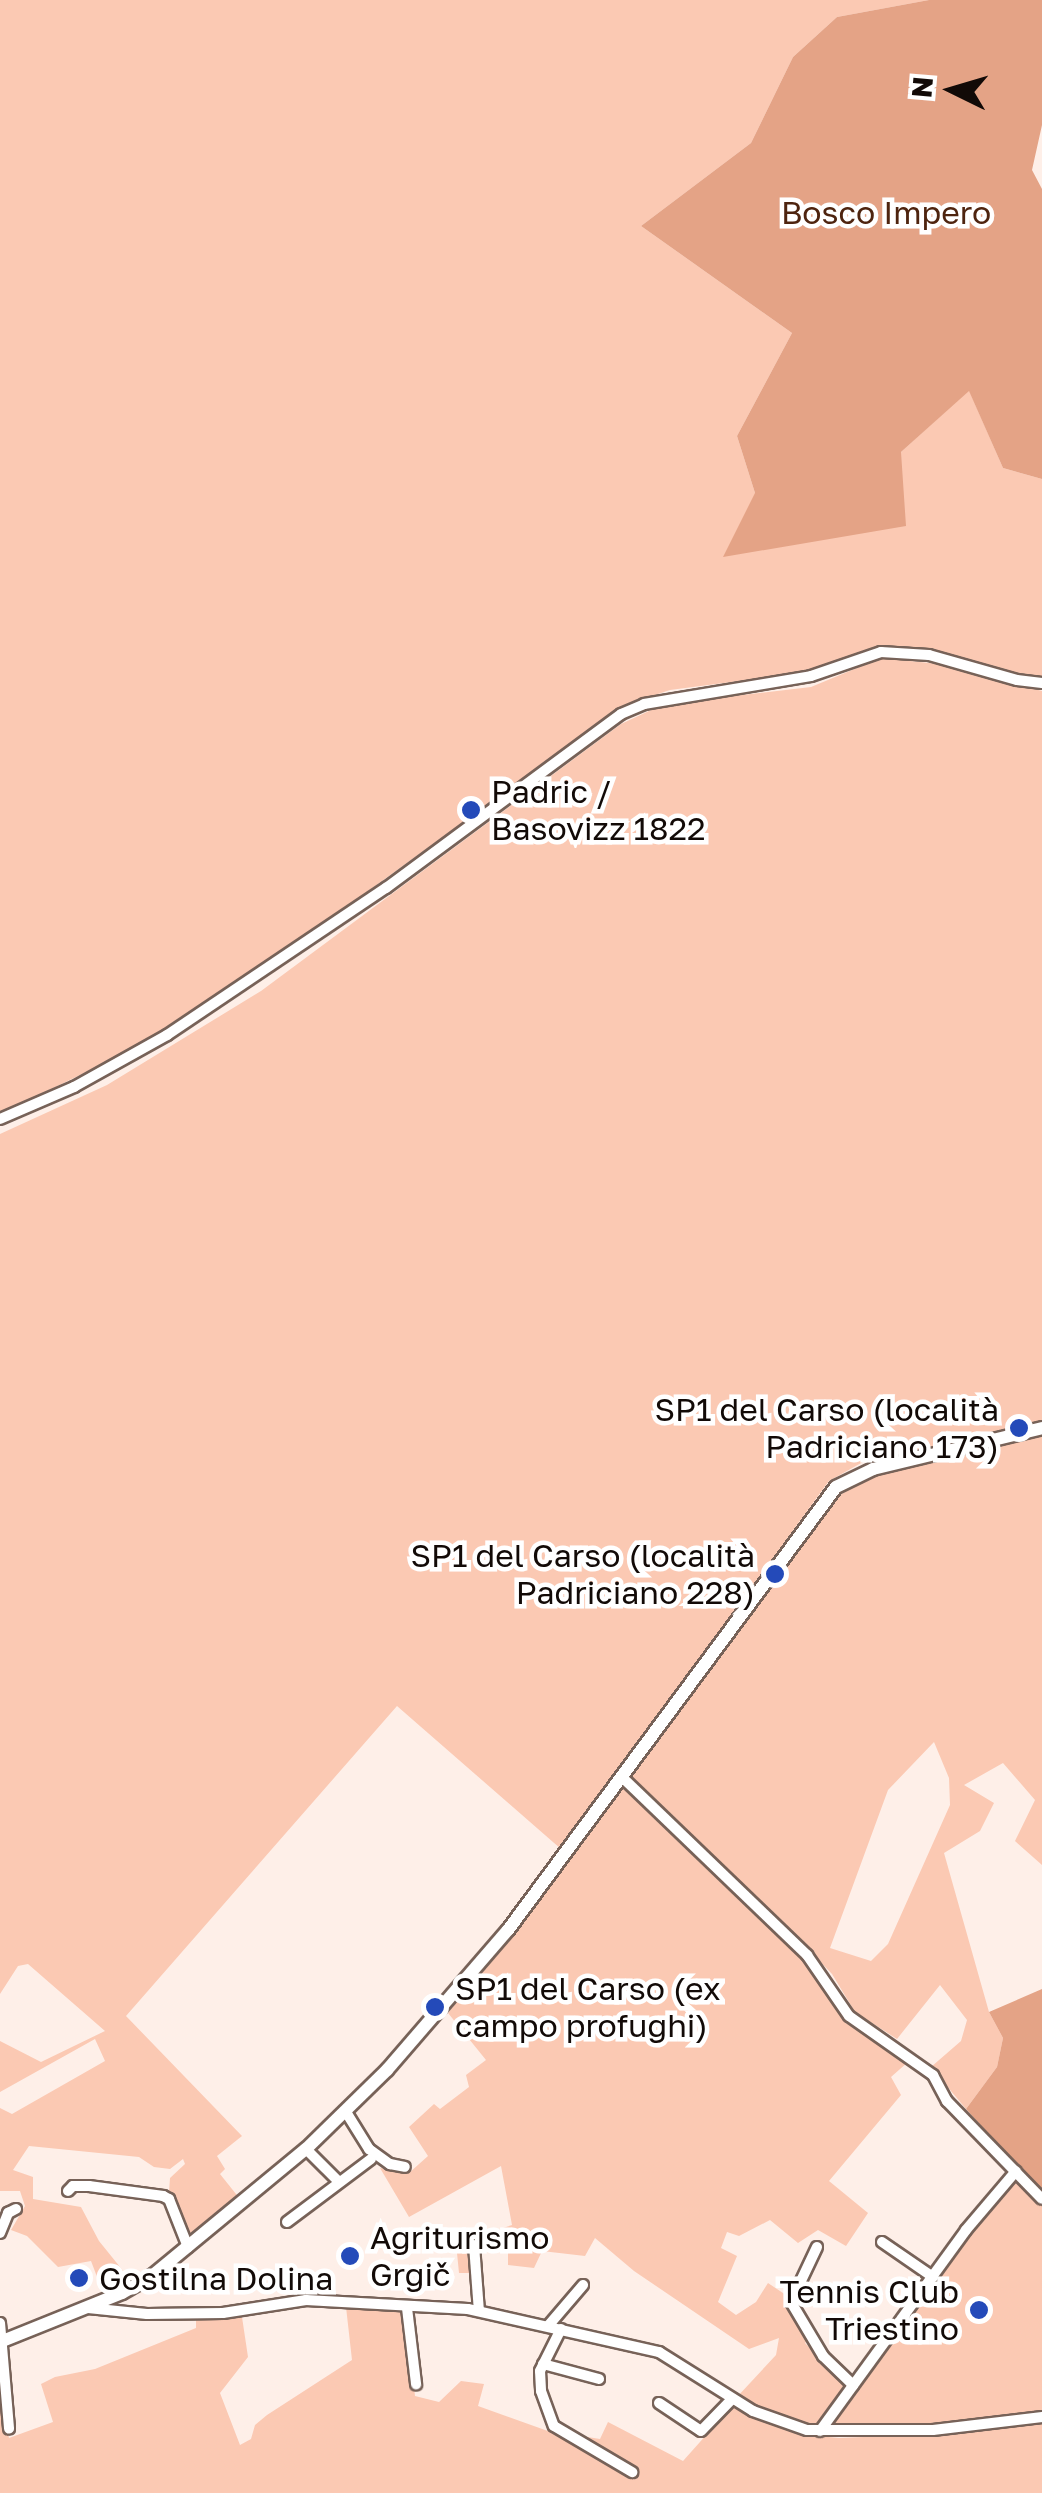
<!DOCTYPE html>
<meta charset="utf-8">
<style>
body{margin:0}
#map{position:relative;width:1042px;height:2493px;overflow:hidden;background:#feefe8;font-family:"Golos Text",sans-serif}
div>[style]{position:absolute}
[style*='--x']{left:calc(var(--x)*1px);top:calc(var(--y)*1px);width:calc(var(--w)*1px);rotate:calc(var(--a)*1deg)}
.green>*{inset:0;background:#fbc9b3}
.forest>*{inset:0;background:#e4a386}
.roads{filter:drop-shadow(2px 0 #776258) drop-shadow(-2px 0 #776258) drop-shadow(0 2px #776258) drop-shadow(0 -2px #776258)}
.minor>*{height:10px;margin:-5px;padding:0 5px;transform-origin:5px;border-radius:5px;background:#fff}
.major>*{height:12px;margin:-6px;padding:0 6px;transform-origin:6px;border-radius:6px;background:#fff}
.dots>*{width:28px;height:28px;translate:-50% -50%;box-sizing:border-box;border:5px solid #fff;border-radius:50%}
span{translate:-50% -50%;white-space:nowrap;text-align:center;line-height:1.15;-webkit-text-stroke:9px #fff;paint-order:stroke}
.park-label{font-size:32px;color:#4e240f}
.poi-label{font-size:32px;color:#120a07}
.left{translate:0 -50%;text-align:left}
.right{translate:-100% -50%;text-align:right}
.north{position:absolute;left:902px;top:40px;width:100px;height:100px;-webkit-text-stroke:8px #fff;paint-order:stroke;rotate:275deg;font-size:28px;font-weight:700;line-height:40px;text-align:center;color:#120a07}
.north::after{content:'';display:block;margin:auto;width:35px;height:45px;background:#120a07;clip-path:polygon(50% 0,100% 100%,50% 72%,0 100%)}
</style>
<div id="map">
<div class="green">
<div style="clip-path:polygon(0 0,929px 0,837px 17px,793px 57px,751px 143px,641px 226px,792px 333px,737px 436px,755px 493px,901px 452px,969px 390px,1003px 468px,1042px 479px,1042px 677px,1008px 673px,927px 648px,878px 647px,809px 672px,670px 690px,637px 701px,611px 715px,244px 981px,119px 1056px,0 1114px)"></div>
<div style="clip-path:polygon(881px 658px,949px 665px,1042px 691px,1042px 1422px,863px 1462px,829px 1481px,561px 1849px,397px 1706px,126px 2016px,242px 2136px,217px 2156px,225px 2169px,220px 2174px,240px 2199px,190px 2238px,169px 2192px,170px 2178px,185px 2164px,183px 2159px,170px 2169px,154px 2167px,139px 2157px,29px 2146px,13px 2170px,33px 2177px,33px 2199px,81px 2207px,99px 2241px,133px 2283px,104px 2295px,91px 2261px,58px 2267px,27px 2236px,11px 2230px,25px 2206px,20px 2191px,0 2191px,0 2108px,12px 2114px,105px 2061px,95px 2039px,0 2092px,0 2041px,41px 2062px,105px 2031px,28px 1964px,18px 1966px,0 1994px,0 1134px,107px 1085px,261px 991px,621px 724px,664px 704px,811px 687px)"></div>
<div style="clip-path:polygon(evenodd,1042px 1433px,1042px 1865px,1015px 1841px,1035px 1800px,1003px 1763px,964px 1785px,994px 1803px,980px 1831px,944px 1853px,989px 2012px,1003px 2038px,997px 2067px,966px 2109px,931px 2067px,961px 2041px,967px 2020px,940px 1985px,897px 2039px,855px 2012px,832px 1974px,787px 1927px,629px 1778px,836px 1498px,865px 1478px,1042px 1433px,934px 1742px,949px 1778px,950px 1805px,888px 1944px,871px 1961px,830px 1948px,888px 1790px,934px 1742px)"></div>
<div style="clip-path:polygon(624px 1785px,800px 1954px,846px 2023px,908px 2062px,891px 2077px,901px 2095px,829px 2181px,868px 2213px,846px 2246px,818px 2230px,798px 2243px,770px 2220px,739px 2236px,727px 2232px,721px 2248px,737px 2256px,718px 2302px,736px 2315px,756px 2302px,768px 2283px,789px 2297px,810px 2338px,805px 2343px,848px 2386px,817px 2427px,798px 2424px,737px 2397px,776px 2355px,779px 2338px,749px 2349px,634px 2271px,595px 2238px,585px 2256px,542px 2251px,534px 2268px,508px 2265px,508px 2251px,497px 2240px,469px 2243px,471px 2273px,459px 2273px,456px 2243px,512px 2225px,501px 2166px,409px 2217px,380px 2168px,409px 2173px,428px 2156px,409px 2127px,434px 2104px,440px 2109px,469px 2087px,466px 2075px,486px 2060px,448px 2013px)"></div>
<div style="clip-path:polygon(1018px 2178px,1042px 2204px,1042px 2411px,919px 2425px,833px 2425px,970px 2233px)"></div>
<div style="clip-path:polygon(346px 2307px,405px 2310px,415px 2396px,439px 2402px,461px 2381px,484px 2384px,478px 2406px,559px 2435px,633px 2478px,639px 2468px,575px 2435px,600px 2439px,608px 2422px,683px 2461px,733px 2405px,807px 2435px,839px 2438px,962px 2433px,1042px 2421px,1042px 2493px,0 2493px,0 2387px,9px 2438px,53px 2422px,41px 2384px,55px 2377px,95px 2369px,196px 2328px,196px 2318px,242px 2317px,248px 2357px,220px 2393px,240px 2445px,251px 2439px,255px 2425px,267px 2415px,352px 2360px)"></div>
</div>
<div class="forest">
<div style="clip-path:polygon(929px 0,1042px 0,1042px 125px,1032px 170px,1042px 189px,1042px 479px,1003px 468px,969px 391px,901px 452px,906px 526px,723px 557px,755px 493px,737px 436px,792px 333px,641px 226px,751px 143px,793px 57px,837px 17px)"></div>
<div style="clip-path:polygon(1042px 1989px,1042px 2193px,966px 2109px,997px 2067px,1003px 2038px,989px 2012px)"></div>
</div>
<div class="roads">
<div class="minor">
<div style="--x:0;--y:1119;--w:81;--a:-23.4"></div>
<div style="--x:74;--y:1087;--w:107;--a:-29.2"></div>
<div style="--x:167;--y:1035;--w:264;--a:-33.9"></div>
<div style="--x:386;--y:888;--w:292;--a:-36.5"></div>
<div style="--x:621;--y:714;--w:25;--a:-23"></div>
<div style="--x:644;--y:704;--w:169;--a:-9.5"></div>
<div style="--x:811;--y:676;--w:74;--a:-18.9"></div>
<div style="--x:881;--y:652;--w:48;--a:3.6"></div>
<div style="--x:929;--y:655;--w:91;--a:15.9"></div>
<div style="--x:1017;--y:680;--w:25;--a:7"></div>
<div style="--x:622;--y:1777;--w:257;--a:43.9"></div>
<div style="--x:807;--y:1955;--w:74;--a:55.5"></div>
<div style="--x:849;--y:2016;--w:103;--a:35.1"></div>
<div style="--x:933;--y:2075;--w:30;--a:62"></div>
<div style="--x:947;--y:2101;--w:136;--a:45.9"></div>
<div style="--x:346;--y:2112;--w:44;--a:58.1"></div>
<div style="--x:369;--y:2149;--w:26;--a:36"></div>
<div style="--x:390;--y:2164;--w:15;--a:11"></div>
<div style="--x:306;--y:2149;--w:45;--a:45"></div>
<div style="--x:68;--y:2191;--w:7;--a:-45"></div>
<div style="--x:73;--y:2186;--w:16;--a:0"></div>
<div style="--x:89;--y:2186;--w:75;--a:7.7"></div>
<div style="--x:163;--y:2196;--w:7;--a:27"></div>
<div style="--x:169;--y:2199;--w:52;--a:68.4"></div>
<div style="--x:287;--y:2222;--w:105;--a:-36.9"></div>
<div style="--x:0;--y:2233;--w:22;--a:-68"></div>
<div style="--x:8;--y:2213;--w:9;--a:-27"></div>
<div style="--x:882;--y:2242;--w:62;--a:34.5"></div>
<div style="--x:474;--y:2245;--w:66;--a:85.7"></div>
<div style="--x:817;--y:2247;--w:61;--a:115.3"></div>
<div style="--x:791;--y:2302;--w:63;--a:59.3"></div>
<div style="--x:823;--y:2356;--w:42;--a:44"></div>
<div style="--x:88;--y:2308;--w:59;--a:5.8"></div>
<div style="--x:147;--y:2314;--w:76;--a:-0.8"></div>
<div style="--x:223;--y:2313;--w:84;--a:-8.9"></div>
<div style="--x:306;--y:2300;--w:162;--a:3.2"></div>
<div style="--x:468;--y:2309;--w:196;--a:12.7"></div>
<div style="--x:659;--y:2352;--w:111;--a:32.1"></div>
<div style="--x:753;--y:2411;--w:57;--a:19.4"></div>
<div style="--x:807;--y:2430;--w:126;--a:0"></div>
<div style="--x:933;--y:2430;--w:110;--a:-6.8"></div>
<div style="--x:407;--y:2308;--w:77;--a:83.2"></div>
<div style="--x:0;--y:2323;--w:106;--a:85.1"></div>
<div style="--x:548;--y:2326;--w:54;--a:-49.5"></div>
<div style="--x:561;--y:2329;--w:47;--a:116.6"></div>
<div style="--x:540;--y:2371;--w:20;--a:87"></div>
<div style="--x:541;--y:2391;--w:37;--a:70"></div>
<div style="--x:554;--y:2426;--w:91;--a:30.5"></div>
<div style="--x:543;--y:2364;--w:58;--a:15"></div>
<div style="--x:659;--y:2403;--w:50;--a:33.7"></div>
<div style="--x:701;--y:2431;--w:45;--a:-45.9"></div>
<div style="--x:820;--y:2431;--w:248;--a:-54"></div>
<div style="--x:966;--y:2230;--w:77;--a:-49.7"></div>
</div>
<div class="major">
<div style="--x:0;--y:2342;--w:131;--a:-21.9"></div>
<div style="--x:122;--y:2293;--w:36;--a:-30"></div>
<div style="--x:153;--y:2275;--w:198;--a:-39.5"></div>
<div style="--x:306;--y:2149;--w:113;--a:-44.3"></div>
<div style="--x:387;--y:2070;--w:185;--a:-49.2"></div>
<div style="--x:508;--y:1930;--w:551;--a:-53.48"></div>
<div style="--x:836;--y:1487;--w:41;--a:-25.9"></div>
<div style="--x:873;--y:1469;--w:174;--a:-13.6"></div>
</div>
</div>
<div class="dots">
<div style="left:471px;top:810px;background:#244ab9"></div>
<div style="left:1019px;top:1428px;background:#244ab9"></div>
<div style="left:775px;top:1574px;background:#244ab9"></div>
<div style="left:435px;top:2007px;background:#244ab9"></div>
<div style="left:350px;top:2256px;background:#244ab9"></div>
<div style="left:79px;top:2278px;background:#244ab9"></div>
<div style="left:979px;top:2310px;background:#244ab9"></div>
</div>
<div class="park-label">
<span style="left:886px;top:212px">Bosco Impero</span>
</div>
<div class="poi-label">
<span class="left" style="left:491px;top:810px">Padric /<br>Basovizz 1822</span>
<span class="right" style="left:999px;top:1428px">SP1 del Carso (località<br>Padriciano 173)</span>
<span class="right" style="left:755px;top:1574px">SP1 del Carso (località<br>Padriciano 228)</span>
<span class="left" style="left:455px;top:2007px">SP1 del Carso (ex<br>campo profughi)</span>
<span class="left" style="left:370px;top:2256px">Agriturismo<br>Grgič</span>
<span class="left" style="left:99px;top:2278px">Gostilna Dolina</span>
<span class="right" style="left:959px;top:2310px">Tennis Club<br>Triestino</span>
</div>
<div class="north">N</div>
</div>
